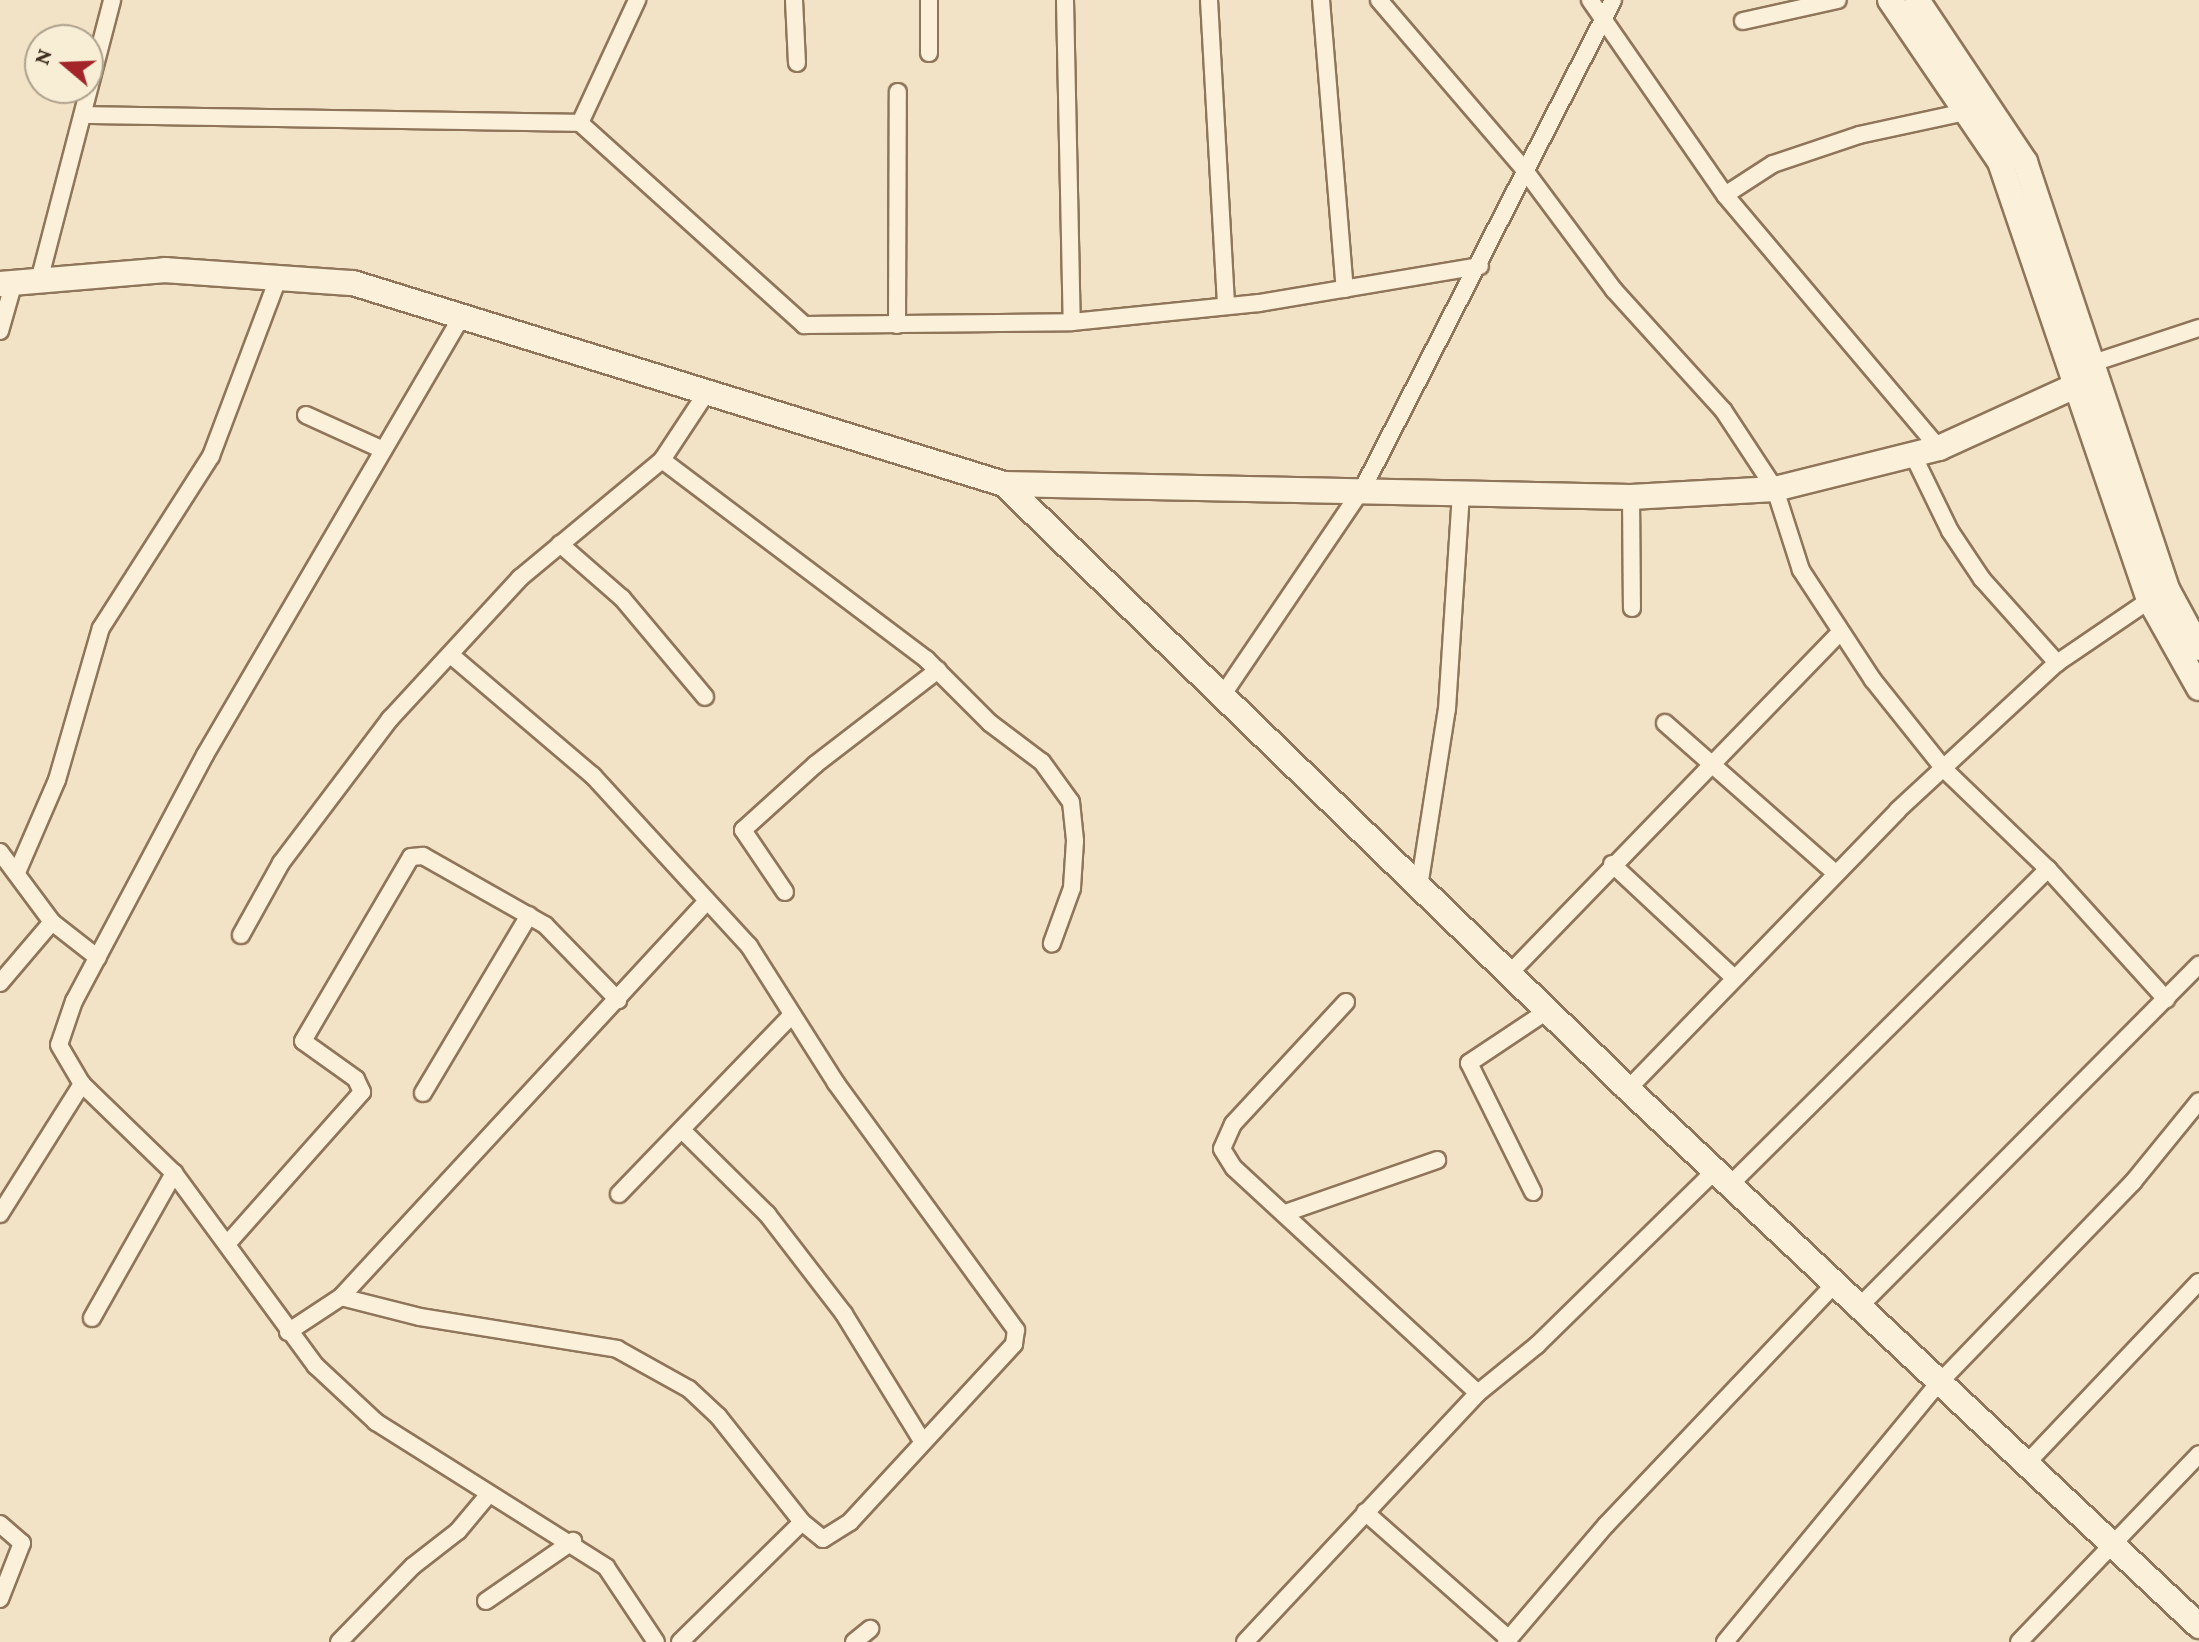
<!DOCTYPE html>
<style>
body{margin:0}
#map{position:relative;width:2199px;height:1642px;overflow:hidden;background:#f2e3c6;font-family:"Crimson Pro",serif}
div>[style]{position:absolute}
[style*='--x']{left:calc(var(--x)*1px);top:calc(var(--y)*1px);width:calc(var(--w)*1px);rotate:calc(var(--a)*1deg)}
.roads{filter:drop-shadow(2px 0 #8f755a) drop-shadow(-2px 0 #8f755a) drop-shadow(0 2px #8f755a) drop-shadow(0 -2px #8f755a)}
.street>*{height:16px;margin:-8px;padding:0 8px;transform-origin:8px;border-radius:8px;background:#fbf1da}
.secondary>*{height:24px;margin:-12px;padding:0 12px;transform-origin:12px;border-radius:12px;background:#fbf1da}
span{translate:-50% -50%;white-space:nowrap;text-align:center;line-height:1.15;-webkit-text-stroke:6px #f8eed6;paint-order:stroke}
.north{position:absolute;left:24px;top:24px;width:80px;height:80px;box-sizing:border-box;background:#f8eed6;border:2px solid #aea18d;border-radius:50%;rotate:289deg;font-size:22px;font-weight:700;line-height:32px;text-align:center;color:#3e2d1f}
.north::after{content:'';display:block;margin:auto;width:28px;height:36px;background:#a32529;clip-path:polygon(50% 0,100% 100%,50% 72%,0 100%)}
</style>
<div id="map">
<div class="roads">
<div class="street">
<div style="--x:794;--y:0;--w:63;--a:87.3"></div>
<div style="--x:929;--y:0;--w:53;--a:90"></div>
<div style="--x:1065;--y:0;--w:322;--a:88.8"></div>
<div style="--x:1209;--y:0;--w:306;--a:86.8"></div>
<div style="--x:1321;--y:0;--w:290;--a:85.3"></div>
<div style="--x:1379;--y:0;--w:221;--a:49.4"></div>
<div style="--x:1523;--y:168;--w:152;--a:53.3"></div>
<div style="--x:1614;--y:290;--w:162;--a:47.8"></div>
<div style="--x:1723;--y:410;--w:95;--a:56.6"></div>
<div style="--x:1775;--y:489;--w:85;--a:72.2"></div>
<div style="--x:1801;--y:570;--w:131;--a:56.8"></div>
<div style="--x:1873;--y:680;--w:114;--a:51.4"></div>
<div style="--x:1944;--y:769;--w:144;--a:43.9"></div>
<div style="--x:2048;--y:869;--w:447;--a:135.2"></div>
<div style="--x:1590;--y:0;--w:237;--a:55.3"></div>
<div style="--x:1725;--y:195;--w:331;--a:49.8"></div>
<div style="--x:1743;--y:21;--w:97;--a:-12.5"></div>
<div style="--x:84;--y:115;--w:496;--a:0.9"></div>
<div style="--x:580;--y:123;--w:136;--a:-65.1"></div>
<div style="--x:580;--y:123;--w:302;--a:42"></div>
<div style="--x:804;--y:325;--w:268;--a:-0.6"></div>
<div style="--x:1072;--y:322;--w:188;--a:-5.8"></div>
<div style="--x:1259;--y:303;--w:224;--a:-9.5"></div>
<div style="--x:1725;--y:195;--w:57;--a:-32.9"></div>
<div style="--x:1773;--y:164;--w:91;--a:-18.6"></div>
<div style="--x:1859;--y:135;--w:114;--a:-12.2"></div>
<div style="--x:40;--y:277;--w:286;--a:-75.4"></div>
<div style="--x:462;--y:316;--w:509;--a:120.35"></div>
<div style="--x:205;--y:755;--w:279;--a:118"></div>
<div style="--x:74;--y:1001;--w:46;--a:108.8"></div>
<div style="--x:59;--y:1045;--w:45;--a:59.5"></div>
<div style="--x:82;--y:1084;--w:128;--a:44.1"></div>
<div style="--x:174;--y:1173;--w:240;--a:53.7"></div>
<div style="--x:316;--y:1366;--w:82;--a:43"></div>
<div style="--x:376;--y:1422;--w:272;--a:32.2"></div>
<div style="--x:606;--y:1567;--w:90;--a:56.3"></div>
<div style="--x:897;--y:325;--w:233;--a:-89.8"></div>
<div style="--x:0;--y:331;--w:51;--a:-74.1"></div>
<div style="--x:2084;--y:366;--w:121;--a:-18.3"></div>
<div style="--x:306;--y:415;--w:82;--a:24.4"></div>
<div style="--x:1913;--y:455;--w:85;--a:64"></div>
<div style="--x:1950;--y:531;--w:58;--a:56.3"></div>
<div style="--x:1982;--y:579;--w:113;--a:48.2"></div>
<div style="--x:662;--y:460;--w:331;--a:37"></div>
<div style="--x:926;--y:659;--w:91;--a:45"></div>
<div style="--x:990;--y:723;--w:65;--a:36.9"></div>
<div style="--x:1042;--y:762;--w:49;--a:54.1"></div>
<div style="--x:1071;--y:802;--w:39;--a:84"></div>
<div style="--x:1075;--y:841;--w:47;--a:93.7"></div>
<div style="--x:1072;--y:888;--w:59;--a:110"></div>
<div style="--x:1631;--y:497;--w:111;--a:89.5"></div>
<div style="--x:560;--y:544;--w:82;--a:41.1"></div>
<div style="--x:622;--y:598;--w:129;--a:50"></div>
<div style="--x:1222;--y:696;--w:251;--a:-55.9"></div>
<div style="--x:1363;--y:488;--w:548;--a:-62.87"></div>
<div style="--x:1665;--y:723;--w:228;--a:41.4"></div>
<div style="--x:0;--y:852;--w:87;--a:53.4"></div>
<div style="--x:52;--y:922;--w:58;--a:38"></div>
<div style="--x:1612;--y:864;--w:164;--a:43"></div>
<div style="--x:2048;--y:869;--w:176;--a:47.8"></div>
<div style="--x:18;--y:870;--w:98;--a:-66.6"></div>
<div style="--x:57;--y:780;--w:158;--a:-73.9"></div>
<div style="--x:101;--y:628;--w:204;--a:-57.4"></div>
<div style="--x:211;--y:456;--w:192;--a:-69.3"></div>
<div style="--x:1419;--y:887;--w:180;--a:-81.1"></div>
<div style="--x:1447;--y:709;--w:217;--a:-86.3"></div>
<div style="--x:785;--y:892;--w:75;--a:-124.1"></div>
<div style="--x:743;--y:830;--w:98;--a:-42.1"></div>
<div style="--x:816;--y:764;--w:154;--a:-37.6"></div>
<div style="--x:241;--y:935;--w:82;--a:-60.9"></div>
<div style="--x:281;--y:863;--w:181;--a:-52.9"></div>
<div style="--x:390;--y:719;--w:192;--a:-47.3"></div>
<div style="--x:520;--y:578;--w:185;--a:-39.7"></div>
<div style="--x:662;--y:460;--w:85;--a:-56.5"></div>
<div style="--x:1509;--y:974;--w:472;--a:-45.9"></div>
<div style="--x:0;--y:983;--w:80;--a:-49.6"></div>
<div style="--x:1346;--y:1002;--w:166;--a:132.8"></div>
<div style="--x:1233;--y:1124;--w:27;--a:114"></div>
<div style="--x:1222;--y:1149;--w:22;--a:58"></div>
<div style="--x:1234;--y:1168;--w:332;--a:42.7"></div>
<div style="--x:1628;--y:1089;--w:388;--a:-45.9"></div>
<div style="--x:1898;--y:810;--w:217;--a:-42.8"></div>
<div style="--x:2057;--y:663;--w:121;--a:-34.2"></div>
<div style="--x:423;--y:1093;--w:207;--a:-59.2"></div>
<div style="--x:682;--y:1130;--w:120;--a:44.7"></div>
<div style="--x:767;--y:1214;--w:126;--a:52.4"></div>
<div style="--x:844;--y:1314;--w:147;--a:58.4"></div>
<div style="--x:1533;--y:1192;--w:144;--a:-116.4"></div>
<div style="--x:1469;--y:1063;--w:94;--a:-33.7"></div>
<div style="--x:619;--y:1194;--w:249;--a:-46"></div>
<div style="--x:1288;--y:1212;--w:158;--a:-19.2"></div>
<div style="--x:0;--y:1214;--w:154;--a:-57.8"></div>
<div style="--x:228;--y:1243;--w:202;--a:-48.4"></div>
<div style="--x:362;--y:1092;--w:14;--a:-115"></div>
<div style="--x:356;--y:1079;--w:65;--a:-144.4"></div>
<div style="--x:303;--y:1041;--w:213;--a:-59.6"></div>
<div style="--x:411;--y:857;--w:12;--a:-5"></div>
<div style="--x:423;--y:856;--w:140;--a:29.5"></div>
<div style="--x:545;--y:925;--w:105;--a:45.8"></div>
<div style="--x:341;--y:1297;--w:539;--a:-47.25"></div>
<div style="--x:1860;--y:1306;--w:481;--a:-45.2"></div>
<div style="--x:92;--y:1318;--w:167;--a:-60.5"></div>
<div style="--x:288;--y:1332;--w:64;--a:-33.4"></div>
<div style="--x:341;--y:1297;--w:81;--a:14.2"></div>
<div style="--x:420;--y:1317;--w:200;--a:9.2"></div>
<div style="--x:617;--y:1349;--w:82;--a:29.1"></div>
<div style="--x:689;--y:1389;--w:40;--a:43"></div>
<div style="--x:718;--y:1416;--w:135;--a:51.6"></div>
<div style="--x:802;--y:1522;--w:27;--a:39"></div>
<div style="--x:823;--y:1539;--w:32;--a:-32"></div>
<div style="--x:850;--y:1522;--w:242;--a:-47.3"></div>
<div style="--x:1014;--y:1344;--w:14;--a:-82"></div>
<div style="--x:1016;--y:1330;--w:306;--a:-126.1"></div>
<div style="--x:836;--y:1083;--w:162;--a:-122.4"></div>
<div style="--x:749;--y:946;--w:231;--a:-132.5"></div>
<div style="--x:593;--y:776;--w:187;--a:-139.6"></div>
<div style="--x:2028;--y:1462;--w:248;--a:-46.5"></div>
<div style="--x:1365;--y:1512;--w:192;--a:41.4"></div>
<div style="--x:0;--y:1524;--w:29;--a:41"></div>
<div style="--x:22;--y:1543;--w:60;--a:111.4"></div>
<div style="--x:486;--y:1601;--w:106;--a:-34.6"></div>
<div style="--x:339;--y:1642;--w:106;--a:-45.8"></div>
<div style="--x:413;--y:1566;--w:57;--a:-37.9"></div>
<div style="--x:458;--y:1531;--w:48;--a:-50"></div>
<div style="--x:680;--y:1642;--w:171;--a:-44.5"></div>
<div style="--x:854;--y:1642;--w:21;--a:-39"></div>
<div style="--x:1245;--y:1642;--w:341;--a:-46.9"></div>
<div style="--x:1478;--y:1393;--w:76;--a:-39.1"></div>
<div style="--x:1537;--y:1345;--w:250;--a:-44.4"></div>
<div style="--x:1506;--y:1642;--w:154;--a:-49.5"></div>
<div style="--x:1606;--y:1525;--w:335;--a:-46.5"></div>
<div style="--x:1725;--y:1642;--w:335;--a:-50.5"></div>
<div style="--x:1938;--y:1384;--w:281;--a:-46"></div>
<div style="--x:2133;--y:1182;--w:104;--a:-50.8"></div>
<div style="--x:2019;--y:1642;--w:260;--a:-46.2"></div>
</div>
<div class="secondary">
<div style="--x:1890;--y:0;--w:196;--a:55.8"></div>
<div style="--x:2000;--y:162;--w:462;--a:71.2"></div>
<div style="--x:2149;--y:599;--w:102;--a:60.7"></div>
<div style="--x:1917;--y:0;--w:195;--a:56.3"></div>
<div style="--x:2025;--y:162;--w:450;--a:71.6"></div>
<div style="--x:2167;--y:589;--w:67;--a:61.5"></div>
<div style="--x:0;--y:284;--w:166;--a:-4.8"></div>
<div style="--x:165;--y:270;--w:188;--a:4"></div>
<div style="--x:353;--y:283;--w:681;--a:17.16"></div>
<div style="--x:1004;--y:484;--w:627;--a:1.19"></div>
<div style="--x:1631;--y:497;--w:144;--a:-3.2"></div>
<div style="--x:1775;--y:489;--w:169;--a:-14"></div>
<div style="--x:1939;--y:448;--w:147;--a:-24.5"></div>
<div style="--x:2073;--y:387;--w:26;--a:2"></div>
<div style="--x:1004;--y:484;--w:869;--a:44.11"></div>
<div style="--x:1628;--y:1089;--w:784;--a:43.24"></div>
</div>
</div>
<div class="north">N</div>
</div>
